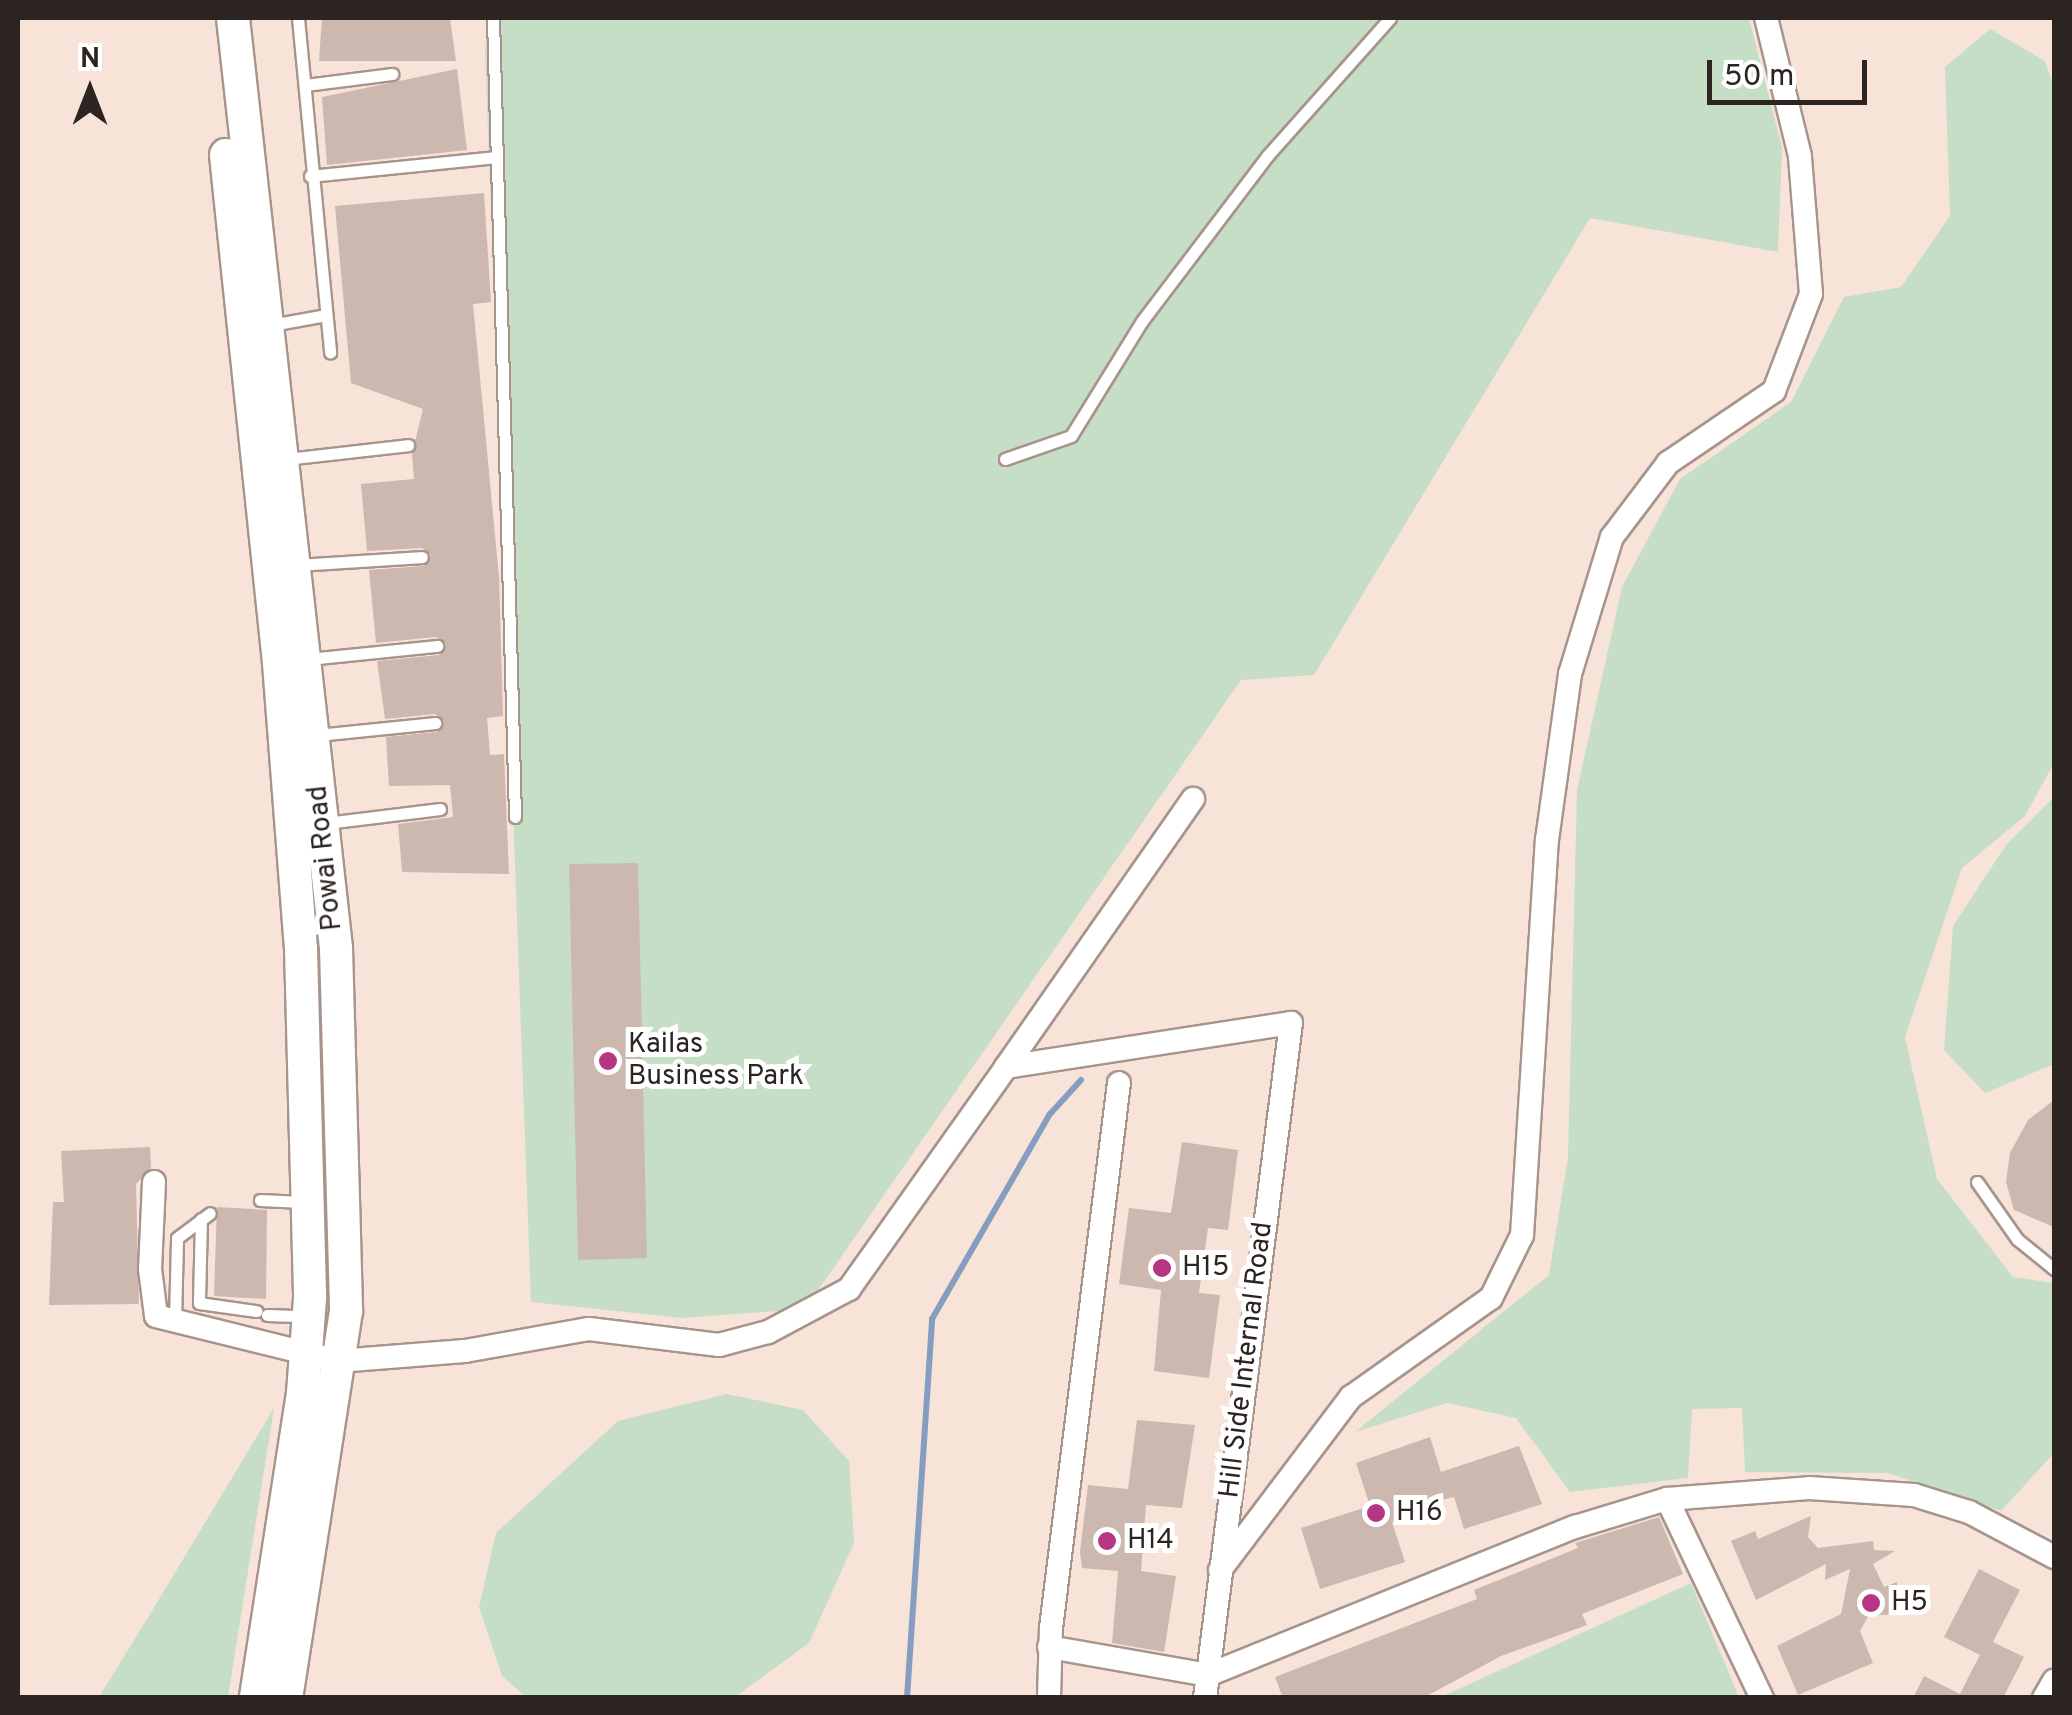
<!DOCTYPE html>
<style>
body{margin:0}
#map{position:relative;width:2072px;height:1715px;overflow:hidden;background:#f8e3d9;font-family:Overpass,sans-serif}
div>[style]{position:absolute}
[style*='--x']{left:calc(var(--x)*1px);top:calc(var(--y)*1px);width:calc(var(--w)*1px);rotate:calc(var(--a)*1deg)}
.green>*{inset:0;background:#c6dec5}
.stream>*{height:6px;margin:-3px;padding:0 3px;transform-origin:3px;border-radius:3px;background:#859ec0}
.building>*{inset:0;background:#ccb8af}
.roads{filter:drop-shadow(2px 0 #a7948b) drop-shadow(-2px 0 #a7948b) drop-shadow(0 2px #a7948b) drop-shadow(0 -2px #a7948b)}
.service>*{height:11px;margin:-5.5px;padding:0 5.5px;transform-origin:5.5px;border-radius:5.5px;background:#fff}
.minor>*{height:22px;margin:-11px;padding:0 11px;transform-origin:11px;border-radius:11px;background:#fff}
.secondary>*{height:32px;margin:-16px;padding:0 16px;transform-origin:16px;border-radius:16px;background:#fff}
.dots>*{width:28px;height:28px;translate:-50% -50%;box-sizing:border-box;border:5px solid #fff;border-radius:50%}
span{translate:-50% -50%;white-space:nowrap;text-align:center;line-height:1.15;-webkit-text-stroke:10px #fff;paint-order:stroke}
.street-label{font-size:28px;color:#2b2420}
.poi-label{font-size:28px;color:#2b2420}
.left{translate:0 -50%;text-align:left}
.frame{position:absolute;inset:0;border:20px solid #2b2420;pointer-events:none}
.north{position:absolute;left:40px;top:40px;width:100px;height:100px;-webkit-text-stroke:8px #fff;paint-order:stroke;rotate:0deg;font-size:28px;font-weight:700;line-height:40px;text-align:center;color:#2b2420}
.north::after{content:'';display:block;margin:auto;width:35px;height:45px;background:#2b2420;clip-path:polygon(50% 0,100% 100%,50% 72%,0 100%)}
.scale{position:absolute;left:1707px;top:60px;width:160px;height:45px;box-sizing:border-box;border:5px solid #2b2420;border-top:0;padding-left:12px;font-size:30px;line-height:35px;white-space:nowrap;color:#2b2420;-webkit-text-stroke:8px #fff;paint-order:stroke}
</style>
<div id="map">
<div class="green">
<div style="clip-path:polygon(489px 18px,1749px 18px,1782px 148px,1778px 252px,1590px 218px,1314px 675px,1241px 680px,805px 1309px,682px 1318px,531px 1302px,485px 49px)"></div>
<div style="clip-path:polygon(1990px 29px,2045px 61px,2054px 88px,2054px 763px,2025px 816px,1962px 868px,1905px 1037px,1937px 1179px,2013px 1277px,2054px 1283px,2054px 1453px,2001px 1511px,1888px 1473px,1745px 1472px,1742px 1408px,1692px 1409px,1688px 1478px,1570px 1492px,1516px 1418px,1447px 1403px,1355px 1432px,1549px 1275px,1568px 1157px,1577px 790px,1622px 587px,1680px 479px,1791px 402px,1844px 297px,1901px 287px,1950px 216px,1945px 67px)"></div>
<div style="clip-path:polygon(2054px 797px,2054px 1064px,1985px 1093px,1944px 1050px,1953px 926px,2006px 845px)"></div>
<div style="clip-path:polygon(727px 1394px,803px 1410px,849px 1461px,854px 1543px,809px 1643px,735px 1697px,526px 1697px,502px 1676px,479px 1607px,496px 1533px,618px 1421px)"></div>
<div style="clip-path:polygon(274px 1408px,228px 1697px,99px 1697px,144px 1624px)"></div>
<div style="clip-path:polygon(1691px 1583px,1739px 1697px,1441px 1697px)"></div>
</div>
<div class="stream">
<div style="--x:907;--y:1698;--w:380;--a:-86.2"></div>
<div style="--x:932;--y:1319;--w:237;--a:-60.1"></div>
<div style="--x:1050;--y:1114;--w:46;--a:-47.6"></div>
</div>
<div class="building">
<div style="clip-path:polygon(322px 18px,450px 18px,456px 61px,319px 61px)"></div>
<div style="clip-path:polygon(457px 69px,467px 150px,327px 165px,322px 97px)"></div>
<div style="clip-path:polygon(484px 193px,491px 302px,473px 304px,499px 577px,503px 716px,487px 718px,490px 755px,504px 754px,509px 874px,402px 872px,398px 824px,453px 817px,450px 785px,389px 786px,386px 737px,437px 732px,444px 721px,435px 714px,385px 719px,377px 661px,439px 655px,446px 644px,436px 637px,376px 643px,369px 570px,424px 566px,431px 555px,422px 548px,367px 551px,361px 484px,414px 479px,412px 454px,423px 409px,351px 383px,335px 206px)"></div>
<div style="clip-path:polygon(638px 863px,647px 1258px,578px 1260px,569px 864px)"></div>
<div style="clip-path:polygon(2054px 1100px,2054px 1227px,2014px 1210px,2006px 1182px,2010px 1153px,2028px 1120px)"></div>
<div style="clip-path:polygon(1182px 1142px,1238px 1150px,1228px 1230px,1208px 1228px,1199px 1293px,1220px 1295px,1209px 1378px,1154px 1371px,1161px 1290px,1119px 1284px,1129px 1208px,1171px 1213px)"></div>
<div style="clip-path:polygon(150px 1147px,151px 1168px,136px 1184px,139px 1304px,49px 1305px,53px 1202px,64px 1202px,61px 1151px)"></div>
<div style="clip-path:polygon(217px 1207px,267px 1210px,266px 1299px,214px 1296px)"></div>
<div style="clip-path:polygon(1137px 1420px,1195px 1425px,1182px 1508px,1146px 1505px,1141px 1571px,1176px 1576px,1164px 1652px,1112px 1643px,1118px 1571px,1082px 1568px,1080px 1552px,1088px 1485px,1128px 1489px)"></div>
<div style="clip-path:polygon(1430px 1437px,1441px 1472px,1519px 1446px,1542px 1504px,1464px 1529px,1454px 1497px,1402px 1510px,1405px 1517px,1392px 1522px,1405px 1562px,1320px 1589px,1301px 1528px,1370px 1506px,1356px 1463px)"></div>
<div style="clip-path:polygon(1811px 1516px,1808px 1537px,1818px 1548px,1873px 1541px,1874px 1550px,1895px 1551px,1873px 1564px,1884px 1587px,1897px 1582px,1901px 1615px,1869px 1615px,1860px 1631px,1873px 1663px,1798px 1695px,1777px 1646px,1841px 1614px,1850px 1569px,1825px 1580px,1826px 1564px,1756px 1600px,1731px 1541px,1755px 1531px,1758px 1539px)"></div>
<div style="clip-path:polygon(1659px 1517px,1683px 1574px,1582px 1614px,1587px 1625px,1501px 1656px,1423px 1698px,1283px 1698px,1275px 1677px,1477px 1599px,1474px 1590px,1578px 1548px,1575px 1543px)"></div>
<div style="clip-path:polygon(1979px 1569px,2020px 1590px,1993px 1642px,2024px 1657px,2003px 1698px,1913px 1698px,1924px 1676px,1960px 1694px,1971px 1672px,1980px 1655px,1944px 1637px)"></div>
</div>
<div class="roads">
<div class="service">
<div style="--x:298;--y:18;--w:336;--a:84.5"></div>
<div style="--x:493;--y:18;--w:799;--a:88.42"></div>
<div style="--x:305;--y:85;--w:88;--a:-7.2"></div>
<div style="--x:310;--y:176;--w:187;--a:-5.8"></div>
<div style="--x:271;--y:325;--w:56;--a:-10.3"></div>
<div style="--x:286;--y:459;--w:123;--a:-6.5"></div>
<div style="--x:1005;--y:459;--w:70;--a:-19.2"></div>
<div style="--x:1071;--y:436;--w:135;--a:-58.3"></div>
<div style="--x:1142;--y:321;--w:208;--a:-52.8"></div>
<div style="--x:1268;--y:155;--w:183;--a:-48.3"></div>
<div style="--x:298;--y:565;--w:124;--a:-3.7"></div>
<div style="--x:308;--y:659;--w:130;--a:-5.8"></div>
<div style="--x:317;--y:735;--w:119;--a:-5.8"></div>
<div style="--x:326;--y:823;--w:115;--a:-7"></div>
<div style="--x:1977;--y:1182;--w:70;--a:54.9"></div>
<div style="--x:2017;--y:1239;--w:48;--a:39"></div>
<div style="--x:260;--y:1200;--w:43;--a:2.7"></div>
<div style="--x:201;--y:1219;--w:84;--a:91.4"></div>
<div style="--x:199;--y:1303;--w:58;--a:8"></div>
<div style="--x:267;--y:1315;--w:37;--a:2"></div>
<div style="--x:175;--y:1321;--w:83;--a:-88.6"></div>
<div style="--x:177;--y:1238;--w:41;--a:-37.1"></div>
</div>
<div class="minor">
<div style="--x:1006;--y:1067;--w:327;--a:-55.1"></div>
<div style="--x:154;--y:1182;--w:87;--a:92.6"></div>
<div style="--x:150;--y:1269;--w:47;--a:82.7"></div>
<div style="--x:156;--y:1316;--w:187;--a:13.9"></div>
<div style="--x:338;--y:1361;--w:127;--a:-4.5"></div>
<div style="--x:465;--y:1351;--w:126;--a:-10.1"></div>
<div style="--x:589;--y:1329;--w:131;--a:7"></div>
<div style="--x:719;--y:1345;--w:51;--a:-14.9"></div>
<div style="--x:768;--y:1332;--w:92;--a:-28"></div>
<div style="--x:849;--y:1289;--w:272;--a:-54.7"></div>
<div style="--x:1006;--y:1067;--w:288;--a:-8.8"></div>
<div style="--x:1291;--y:1023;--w:680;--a:97.26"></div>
<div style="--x:1667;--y:1499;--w:221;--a:64.5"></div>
<div style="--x:1220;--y:1570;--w:217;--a:-52.9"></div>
<div style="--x:1351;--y:1397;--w:171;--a:-35.3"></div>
<div style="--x:1491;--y:1298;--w:70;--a:-63.8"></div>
<div style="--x:1522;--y:1235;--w:396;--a:-86.4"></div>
<div style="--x:1547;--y:840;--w:168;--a:-82.1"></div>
<div style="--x:1570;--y:674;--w:143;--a:-73"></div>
<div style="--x:1612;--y:537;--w:93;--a:-52.9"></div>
<div style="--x:1668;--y:463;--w:128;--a:-34.2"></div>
<div style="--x:1774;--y:391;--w:104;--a:-69.1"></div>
<div style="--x:1811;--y:294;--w:138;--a:-94.6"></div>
<div style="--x:1800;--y:156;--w:142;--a:-103.8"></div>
<div style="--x:1049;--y:1647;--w:161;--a:10"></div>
<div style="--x:1208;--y:1675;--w:396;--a:-22"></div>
<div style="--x:1575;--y:1527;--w:96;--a:-16.9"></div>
<div style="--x:1667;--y:1499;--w:142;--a:-4.4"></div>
<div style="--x:1809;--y:1488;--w:105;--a:3.8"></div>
<div style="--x:1914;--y:1495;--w:58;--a:17.2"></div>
<div style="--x:1969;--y:1512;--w:96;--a:27.9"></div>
<div style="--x:1049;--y:1698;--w:70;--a:-88.4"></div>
<div style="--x:1051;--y:1628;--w:549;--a:-82.89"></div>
<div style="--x:2044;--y:1698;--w:20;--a:-60"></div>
</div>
<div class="secondary">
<div style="--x:233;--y:18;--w:936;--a:83.68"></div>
<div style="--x:336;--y:948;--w:363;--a:88.4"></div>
<div style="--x:346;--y:1311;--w:392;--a:98.8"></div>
<div style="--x:226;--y:155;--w:511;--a:84.04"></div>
<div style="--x:279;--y:663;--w:287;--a:85.6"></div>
<div style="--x:301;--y:949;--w:349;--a:88.5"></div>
<div style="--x:310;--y:1298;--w:95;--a:94.2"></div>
<div style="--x:303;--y:1393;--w:309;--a:98.8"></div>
</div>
</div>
<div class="dots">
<div style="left:608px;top:1061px;background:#b63683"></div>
<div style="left:1162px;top:1268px;background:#b63683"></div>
<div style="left:1376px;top:1513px;background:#b63683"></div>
<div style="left:1107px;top:1541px;background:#b63683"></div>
<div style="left:1871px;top:1603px;background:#b63683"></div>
</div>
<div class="street-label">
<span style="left:326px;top:858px;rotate:-96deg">Powai Road</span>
<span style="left:1247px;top:1360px;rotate:-83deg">Hill Side Internal Road</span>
</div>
<div class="poi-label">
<span class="left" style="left:628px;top:1061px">Kailas<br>Business Park</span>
<span class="left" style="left:1182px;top:1268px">H15</span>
<span class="left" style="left:1396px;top:1513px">H16</span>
<span class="left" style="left:1127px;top:1541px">H14</span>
<span class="left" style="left:1891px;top:1603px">H5</span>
</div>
<div class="frame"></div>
<div class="north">N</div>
<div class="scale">50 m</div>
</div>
